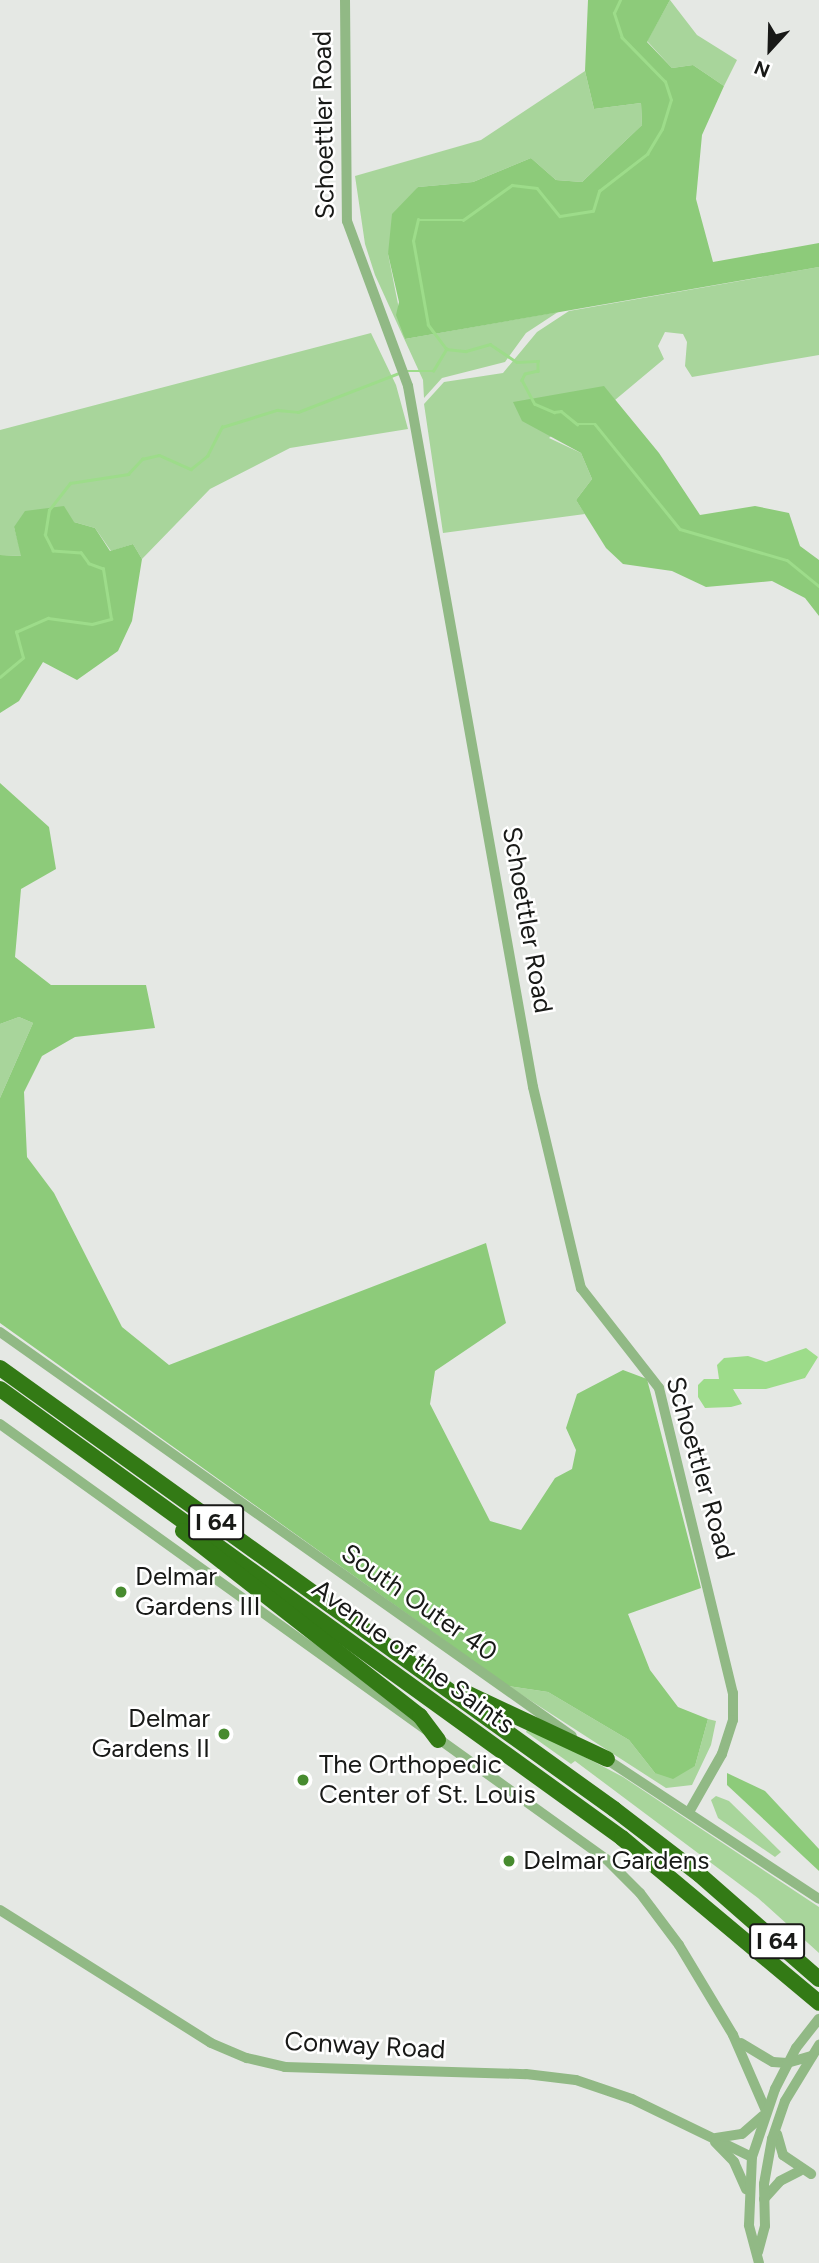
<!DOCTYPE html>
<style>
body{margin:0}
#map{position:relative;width:819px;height:2263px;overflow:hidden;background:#e5e8e4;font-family:Figtree,sans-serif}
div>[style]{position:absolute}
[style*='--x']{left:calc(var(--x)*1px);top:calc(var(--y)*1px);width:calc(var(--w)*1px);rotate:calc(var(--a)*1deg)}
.green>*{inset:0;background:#a8d59b}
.forest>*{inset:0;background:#8dcb7a}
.water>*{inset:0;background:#9ddc8a}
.stream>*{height:2.5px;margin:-1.25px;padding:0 1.25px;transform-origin:1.25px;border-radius:1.25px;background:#9ddc8a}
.minor>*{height:10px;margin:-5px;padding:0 5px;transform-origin:5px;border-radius:5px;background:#91b985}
.highway>*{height:16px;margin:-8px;padding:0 8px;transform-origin:8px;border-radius:8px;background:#337a15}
.dots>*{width:19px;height:19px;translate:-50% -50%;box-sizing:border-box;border:4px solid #fff;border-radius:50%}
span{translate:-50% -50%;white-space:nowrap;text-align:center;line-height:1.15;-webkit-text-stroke:5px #fff;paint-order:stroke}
.shield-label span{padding:2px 5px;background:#fff;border:2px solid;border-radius:5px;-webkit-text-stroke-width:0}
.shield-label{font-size:24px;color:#181917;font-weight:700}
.street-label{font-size:26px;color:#181917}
.poi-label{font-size:26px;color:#181917}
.left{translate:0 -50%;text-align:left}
.right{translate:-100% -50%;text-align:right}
.north{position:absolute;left:735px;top:14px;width:70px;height:70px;-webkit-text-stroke:5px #fff;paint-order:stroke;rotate:202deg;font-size:19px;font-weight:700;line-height:28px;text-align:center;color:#181917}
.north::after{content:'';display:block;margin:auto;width:24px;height:32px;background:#181917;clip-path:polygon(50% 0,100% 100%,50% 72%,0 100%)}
</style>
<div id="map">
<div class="green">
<div style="clip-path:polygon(670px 0,697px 35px,737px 60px,724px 86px,693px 65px,672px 68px,647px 41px)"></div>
<div style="clip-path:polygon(585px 71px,594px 109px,641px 103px,642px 125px,582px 182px,556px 180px,531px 158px,473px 182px,418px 187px,388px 254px,405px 339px,558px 312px,526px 333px,505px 362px,442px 378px,424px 398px,423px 380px,375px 275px,365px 244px,355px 176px,481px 140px)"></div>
<div style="clip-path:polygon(819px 267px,819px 355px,692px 377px,685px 366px,687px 342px,683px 334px,665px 332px,658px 346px,664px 359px,615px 400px,604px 387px,549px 438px,581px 453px,592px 479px,576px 500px,585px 514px,443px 533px,424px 404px,444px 382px,503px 373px,537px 332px,569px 311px)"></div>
<div style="clip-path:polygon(371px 333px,396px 385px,408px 429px,290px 448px,210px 489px,142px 559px,133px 544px,111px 551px,95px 528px,74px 522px,14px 527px,22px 556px,0 555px,0 430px)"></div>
<div style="clip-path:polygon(19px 1017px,33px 1023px,0 1098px,0 1024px)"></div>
<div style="clip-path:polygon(508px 1686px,548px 1692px,629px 1740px,655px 1773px,695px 1766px,708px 1719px,716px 1721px,711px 1745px,692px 1785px,666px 1788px)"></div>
<div style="clip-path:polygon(528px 1727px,623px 1777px,819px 1907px,819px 1953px,758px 1898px,575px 1761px,571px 1764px,526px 1732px)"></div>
<div style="clip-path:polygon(716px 1796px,729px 1801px,781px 1852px,775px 1857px,718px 1818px,711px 1800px)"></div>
</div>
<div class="forest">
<div style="clip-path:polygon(588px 0,670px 0,647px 42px,672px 68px,693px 65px,724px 86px,702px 135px,696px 199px,713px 262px,819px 243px,819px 267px,405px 339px,396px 315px,399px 302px,388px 254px,392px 214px,418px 187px,473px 182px,531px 158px,556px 180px,582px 182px,642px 125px,641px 103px,594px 109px,585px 71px)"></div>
<div style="clip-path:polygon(604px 386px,659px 453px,700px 515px,755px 506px,789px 513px,800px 546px,819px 560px,819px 616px,805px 598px,772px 581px,706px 587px,672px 571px,623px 564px,606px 548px,576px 500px,592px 479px,581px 453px,522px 421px,513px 402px)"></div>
<div style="clip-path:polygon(64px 506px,74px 522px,95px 528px,110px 551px,133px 544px,142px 559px,132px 621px,118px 651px,77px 680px,43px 662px,19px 701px,0 713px,0 555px,21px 556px,14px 527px,25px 511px)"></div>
<div style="clip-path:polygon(0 783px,49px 827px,56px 869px,21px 889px,15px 957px,51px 985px,146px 985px,155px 1028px,75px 1037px,42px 1056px,24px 1092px,27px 1157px,54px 1193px,122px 1327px,169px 1365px,486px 1243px,506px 1323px,435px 1371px,430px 1404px,490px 1521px,521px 1530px,555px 1478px,572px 1469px,576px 1450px,566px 1428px,577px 1394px,623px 1370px,647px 1379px,701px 1588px,628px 1614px,650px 1670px,678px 1707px,708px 1719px,695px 1766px,673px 1779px,655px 1773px,629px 1740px,548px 1692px,508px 1686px,0 1323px,0 1098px,33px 1023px,19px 1017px,0 1024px)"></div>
<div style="clip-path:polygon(727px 1773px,765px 1791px,819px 1849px,819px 1871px,727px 1785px)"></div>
</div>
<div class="water">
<div style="clip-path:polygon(806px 1348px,818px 1357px,805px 1378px,766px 1389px,733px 1389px,742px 1404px,731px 1407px,705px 1408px,698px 1397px,698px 1385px,704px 1379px,719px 1379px,717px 1365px,724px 1358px,748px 1356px,766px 1362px)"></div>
</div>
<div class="stream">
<div style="--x:446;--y:349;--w:20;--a:6"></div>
<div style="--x:466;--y:351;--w:25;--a:-16"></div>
<div style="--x:490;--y:344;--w:32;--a:34"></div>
<div style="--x:517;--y:362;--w:21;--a:-3"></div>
<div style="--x:538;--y:361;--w:10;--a:90"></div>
<div style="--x:538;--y:371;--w:13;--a:167"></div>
<div style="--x:525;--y:374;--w:7;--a:117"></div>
<div style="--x:522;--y:380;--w:27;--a:62"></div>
<div style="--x:535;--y:404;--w:21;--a:23"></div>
<div style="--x:554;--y:412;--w:7;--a:-8"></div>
<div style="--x:561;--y:411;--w:21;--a:39"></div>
<div style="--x:577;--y:424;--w:18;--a:0"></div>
<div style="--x:595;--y:424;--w:135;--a:51"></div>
<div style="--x:680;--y:529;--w:111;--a:16.2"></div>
<div style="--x:787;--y:560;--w:41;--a:39.1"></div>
<div style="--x:405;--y:371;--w:28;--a:0"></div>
<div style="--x:433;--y:371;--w:26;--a:-59"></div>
<div style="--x:446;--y:349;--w:30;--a:-127"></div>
<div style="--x:428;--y:325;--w:85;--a:-100.1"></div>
<div style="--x:413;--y:241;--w:22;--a:-77"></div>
<div style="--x:418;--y:220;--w:45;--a:0"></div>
<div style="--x:463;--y:220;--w:60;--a:-35.5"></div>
<div style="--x:512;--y:185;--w:25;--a:7"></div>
<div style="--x:537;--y:188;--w:36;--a:51"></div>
<div style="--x:560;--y:216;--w:33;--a:-9"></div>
<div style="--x:593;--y:211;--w:21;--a:-73"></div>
<div style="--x:599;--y:191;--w:61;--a:-37.6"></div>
<div style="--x:647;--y:154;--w:29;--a:-59"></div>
<div style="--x:662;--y:129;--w:30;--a:-73"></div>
<div style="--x:671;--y:100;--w:19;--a:-108"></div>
<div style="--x:665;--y:82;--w:62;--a:-134.3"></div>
<div style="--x:622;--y:38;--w:26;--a:-108"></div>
<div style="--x:614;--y:13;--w:14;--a:-65"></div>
<div style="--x:0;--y:677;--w:30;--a:-40"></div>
<div style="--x:23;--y:658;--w:27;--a:-105"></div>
<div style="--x:16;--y:632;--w:35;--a:-24"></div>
<div style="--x:48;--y:618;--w:44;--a:7.8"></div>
<div style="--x:92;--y:624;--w:20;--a:-15"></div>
<div style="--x:111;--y:619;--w:51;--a:-99.1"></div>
<div style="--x:103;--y:569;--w:15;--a:-160"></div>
<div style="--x:89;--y:564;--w:14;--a:-126"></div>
<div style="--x:81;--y:553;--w:28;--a:-176"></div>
<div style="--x:53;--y:551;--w:18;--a:-117"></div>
<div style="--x:45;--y:535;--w:25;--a:-81"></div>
<div style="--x:49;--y:510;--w:34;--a:-52"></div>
<div style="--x:70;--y:483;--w:59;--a:-8.8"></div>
<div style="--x:128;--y:474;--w:21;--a:-47"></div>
<div style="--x:142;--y:459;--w:17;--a:-13"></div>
<div style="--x:159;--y:455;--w:35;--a:24"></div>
<div style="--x:191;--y:469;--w:21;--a:-39"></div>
<div style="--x:207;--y:456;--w:33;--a:-63"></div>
<div style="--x:222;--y:427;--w:58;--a:-17.2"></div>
<div style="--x:277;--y:410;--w:21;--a:5"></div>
<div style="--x:298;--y:412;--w:108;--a:-21.1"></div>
</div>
<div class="minor">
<div style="--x:345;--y:0;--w:221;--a:89.5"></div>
<div style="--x:347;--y:221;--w:176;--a:69.7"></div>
<div style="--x:408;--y:386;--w:712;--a:79.89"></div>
<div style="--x:533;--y:1087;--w:207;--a:76.6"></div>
<div style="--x:581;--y:1288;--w:127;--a:52"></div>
<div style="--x:659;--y:1388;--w:314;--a:76.4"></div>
<div style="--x:733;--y:1693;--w:27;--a:90"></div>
<div style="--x:733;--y:1720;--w:36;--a:108"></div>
<div style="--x:722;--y:1754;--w:67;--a:119.6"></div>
<div style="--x:0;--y:1332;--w:700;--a:35.23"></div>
<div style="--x:0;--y:1424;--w:746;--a:35.67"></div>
<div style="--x:606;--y:1859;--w:48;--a:45"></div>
<div style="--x:640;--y:1893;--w:65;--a:53.1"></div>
<div style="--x:679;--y:1945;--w:105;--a:59"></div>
<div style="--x:733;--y:2035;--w:83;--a:66.5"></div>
<div style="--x:603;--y:1757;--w:258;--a:33.3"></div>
<div style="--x:0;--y:1910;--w:249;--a:32.2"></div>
<div style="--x:211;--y:2043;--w:39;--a:23"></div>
<div style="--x:247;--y:2058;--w:39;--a:13"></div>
<div style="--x:285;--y:2067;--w:241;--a:1.7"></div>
<div style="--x:526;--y:2074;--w:50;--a:6.8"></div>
<div style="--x:576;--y:2080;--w:59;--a:18.7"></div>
<div style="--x:632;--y:2099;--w:133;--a:25.8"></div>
<div style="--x:741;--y:2043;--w:37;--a:31"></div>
<div style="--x:773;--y:2062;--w:14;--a:4"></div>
<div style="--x:787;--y:2063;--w:26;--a:-16"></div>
<div style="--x:777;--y:2134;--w:22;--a:74"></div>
<div style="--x:783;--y:2155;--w:34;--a:34"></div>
<div style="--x:716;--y:2138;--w:26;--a:-9"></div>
<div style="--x:742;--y:2134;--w:28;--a:-41"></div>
<div style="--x:715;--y:2142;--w:28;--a:46"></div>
<div style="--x:734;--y:2162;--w:30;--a:66"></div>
<div style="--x:764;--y:2199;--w:24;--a:-48"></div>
<div style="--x:780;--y:2181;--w:22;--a:-27"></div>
<div style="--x:758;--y:2252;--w:27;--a:-75"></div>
<div style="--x:765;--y:2226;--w:42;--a:-91.4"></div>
<div style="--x:764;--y:2184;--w:46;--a:-79.9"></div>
<div style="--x:772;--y:2139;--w:40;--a:-71.1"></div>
<div style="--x:785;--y:2101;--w:66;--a:-58.7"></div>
<div style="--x:759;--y:2263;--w:39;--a:-105"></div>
<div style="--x:749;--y:2225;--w:68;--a:-87.5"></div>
<div style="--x:752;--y:2157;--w:72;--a:-71.3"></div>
<div style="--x:775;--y:2089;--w:46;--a:-62.9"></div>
<div style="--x:796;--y:2048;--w:37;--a:-52"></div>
</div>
<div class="highway">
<div style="--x:0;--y:1368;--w:756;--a:35.69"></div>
<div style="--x:614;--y:1809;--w:108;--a:37.5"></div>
<div style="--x:700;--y:1875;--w:158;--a:41.2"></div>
<div style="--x:0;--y:1389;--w:767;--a:35.82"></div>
<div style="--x:622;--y:1838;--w:257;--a:39.9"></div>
<div style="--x:183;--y:1531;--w:301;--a:38"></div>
<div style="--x:420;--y:1716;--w:30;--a:53"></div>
<div style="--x:462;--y:1691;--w:160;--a:25.1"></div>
</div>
<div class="dots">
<div style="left:121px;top:1592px;background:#478b2f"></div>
<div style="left:224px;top:1734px;background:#478b2f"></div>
<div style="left:303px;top:1780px;background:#478b2f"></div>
<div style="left:509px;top:1861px;background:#478b2f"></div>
</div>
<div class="shield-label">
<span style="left:216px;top:1522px">I 64</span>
<span style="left:777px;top:1941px">I 64</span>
</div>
<div class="street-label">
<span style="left:324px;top:125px;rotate:-91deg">Schoettler Road</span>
<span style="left:527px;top:920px;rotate:80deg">Schoettler Road</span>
<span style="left:700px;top:1468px;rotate:74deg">Schoettler Road</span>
<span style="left:419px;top:1603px;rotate:35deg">South Outer 40</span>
<span style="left:413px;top:1657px;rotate:36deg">Avenue of the Saints</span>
<span style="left:365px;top:2046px;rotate:3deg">Conway Road</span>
</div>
<div class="poi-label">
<span class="left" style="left:135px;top:1592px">Delmar<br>Gardens III</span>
<span class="right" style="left:210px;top:1734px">Delmar<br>Gardens II</span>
<span class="left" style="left:319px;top:1780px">The Orthopedic<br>Center of St. Louis</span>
<span class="left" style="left:523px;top:1861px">Delmar Gardens</span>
</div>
<div class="north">N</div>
</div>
